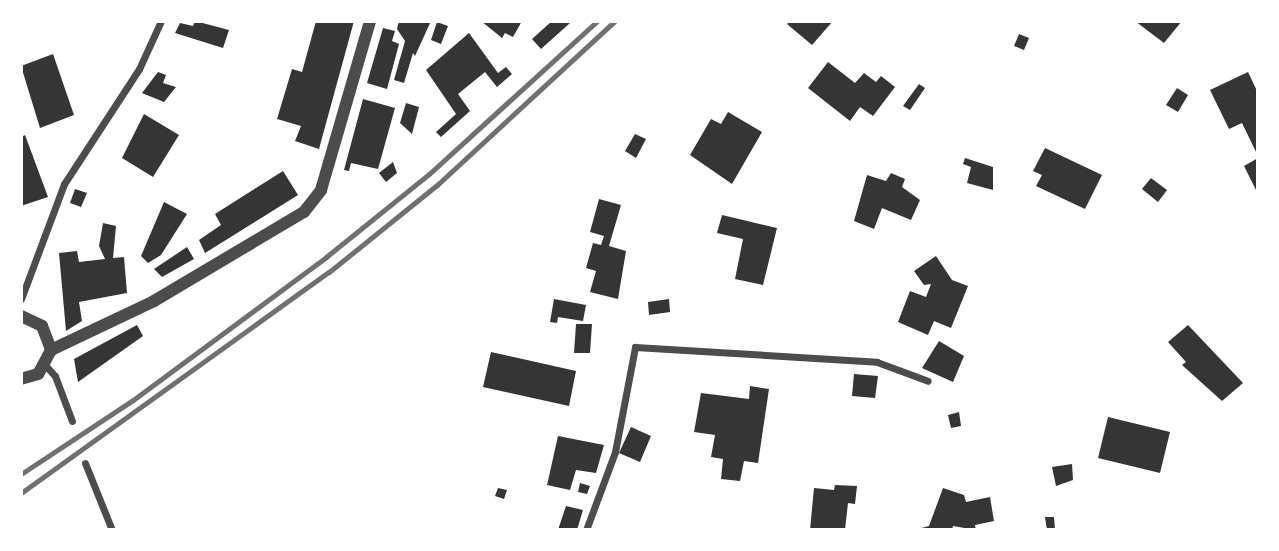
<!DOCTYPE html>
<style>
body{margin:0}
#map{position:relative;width:1279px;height:551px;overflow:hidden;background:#fff;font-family:"Archivo Narrow",sans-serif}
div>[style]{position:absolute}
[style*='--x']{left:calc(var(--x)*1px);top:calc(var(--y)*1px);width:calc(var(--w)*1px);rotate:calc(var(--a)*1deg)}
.building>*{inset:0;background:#353535}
.minor>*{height:7px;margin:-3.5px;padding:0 3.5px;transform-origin:3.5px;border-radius:3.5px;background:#4c4c4c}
.tertiary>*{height:12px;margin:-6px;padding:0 6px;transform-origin:6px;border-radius:6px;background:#4c4c4c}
.rail>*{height:5px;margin:-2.5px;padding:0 2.5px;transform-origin:2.5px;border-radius:2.5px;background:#707070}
span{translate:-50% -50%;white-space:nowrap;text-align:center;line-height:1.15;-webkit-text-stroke:6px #fff;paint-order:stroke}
.frame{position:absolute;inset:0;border:23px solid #fff;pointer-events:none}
</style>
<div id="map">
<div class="building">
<div style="clip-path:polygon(195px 21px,229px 30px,223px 48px,175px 33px,180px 23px,193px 26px)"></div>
<div style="clip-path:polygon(316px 21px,354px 21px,319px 149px,295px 141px,301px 126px,277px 119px,292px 69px,302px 72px)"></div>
<div style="clip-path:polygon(399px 21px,431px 21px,415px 56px,413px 53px,404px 83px,394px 80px,405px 41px,397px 29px)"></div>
<div style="clip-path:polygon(481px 21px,522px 21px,513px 37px,505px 33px,502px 38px)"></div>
<div style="clip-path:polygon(552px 21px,570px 23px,541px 49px,532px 39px)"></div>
<div style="clip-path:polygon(790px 21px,833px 21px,812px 45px,787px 24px)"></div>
<div style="clip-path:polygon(1135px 21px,1182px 21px,1164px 43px)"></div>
<div style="clip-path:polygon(437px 22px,448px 26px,441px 44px,431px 40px)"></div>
<div style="clip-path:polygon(383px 28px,395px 31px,392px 41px,399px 44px,387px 89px,367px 83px)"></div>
<div style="clip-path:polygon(469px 33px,498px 73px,506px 67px,512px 74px,497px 87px,485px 72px,458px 94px,470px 111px,441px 137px,436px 132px,456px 114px,426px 70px)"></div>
<div style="clip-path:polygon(1019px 34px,1029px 38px,1024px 50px,1014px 46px)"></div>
<div style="clip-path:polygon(53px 54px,74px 115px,40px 128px,21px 66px)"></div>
<div style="clip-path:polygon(828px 62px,855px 83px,864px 73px,876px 82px,881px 76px,895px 87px,873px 116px,860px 107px,850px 121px,808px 88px)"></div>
<div style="clip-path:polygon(158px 72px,166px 75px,163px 83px,176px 87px,164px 102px,142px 93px)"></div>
<div style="clip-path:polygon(1248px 72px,1258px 93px,1258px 156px,1242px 123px,1229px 129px,1210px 90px)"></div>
<div style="clip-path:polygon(919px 84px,925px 88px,910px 110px,903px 106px)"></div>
<div style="clip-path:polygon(1177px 88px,1188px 95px,1178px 112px,1166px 105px)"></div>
<div style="clip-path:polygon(363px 99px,395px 108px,378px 169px,351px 163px,349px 171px,344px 170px)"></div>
<div style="clip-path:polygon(406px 103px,419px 107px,412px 134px,400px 123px)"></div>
<div style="clip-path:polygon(728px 112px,762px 132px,732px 184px,690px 155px,711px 119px,721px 124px)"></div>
<div style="clip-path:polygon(144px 114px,179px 135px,153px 177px,122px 158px)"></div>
<div style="clip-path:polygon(635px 134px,646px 139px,636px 158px,625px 151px)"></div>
<div style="clip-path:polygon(25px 135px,48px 197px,21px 206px,21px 137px)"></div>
<div style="clip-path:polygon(1045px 148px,1102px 175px,1085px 209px,1036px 186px,1042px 175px,1033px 171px)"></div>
<div style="clip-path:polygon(965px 158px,993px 167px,993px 190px,967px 183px,971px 167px,963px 164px)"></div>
<div style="clip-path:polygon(1258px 158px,1258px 194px,1244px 166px)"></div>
<div style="clip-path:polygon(393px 162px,397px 173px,386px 182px,379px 173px)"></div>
<div style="clip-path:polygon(283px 171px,298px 195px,205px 253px,199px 240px,221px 225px,215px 214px)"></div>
<div style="clip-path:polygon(891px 173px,905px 179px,902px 187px,920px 200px,911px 220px,882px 208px,874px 229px,854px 221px,867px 175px,886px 181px)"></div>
<div style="clip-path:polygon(1151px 178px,1167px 190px,1158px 202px,1142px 189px)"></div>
<div style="clip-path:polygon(75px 189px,87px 193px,81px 207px,70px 203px)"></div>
<div style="clip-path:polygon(599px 199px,621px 205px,609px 246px,626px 251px,618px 299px,590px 292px,596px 271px,586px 268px,593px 243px,601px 245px,604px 236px,590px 232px)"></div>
<div style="clip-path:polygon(164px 202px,187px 214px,161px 255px,148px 263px,141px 256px)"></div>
<div style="clip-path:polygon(722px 215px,777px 228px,763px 285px,735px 279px,743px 239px,717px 233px)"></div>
<div style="clip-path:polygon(103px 223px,116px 226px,113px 258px,124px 257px,127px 293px,79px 302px,82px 321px,66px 331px,59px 253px,77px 251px,79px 262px,105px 259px,99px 246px)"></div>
<div style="clip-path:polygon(187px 247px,194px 259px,162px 277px,154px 269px)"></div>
<div style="clip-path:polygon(936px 256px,952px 280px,968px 286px,951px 328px,934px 321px,928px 335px,898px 322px,910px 291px,926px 297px,931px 284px,924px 285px,914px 271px)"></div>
<div style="clip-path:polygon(554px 299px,586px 305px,583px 321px,558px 317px,557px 323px,550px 322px)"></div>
<div style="clip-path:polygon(669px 299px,670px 312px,649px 315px,648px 302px)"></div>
<div style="clip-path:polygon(576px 324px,592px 324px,590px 353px,574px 353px)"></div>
<div style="clip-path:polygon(137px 325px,143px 336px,78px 382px,74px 359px)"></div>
<div style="clip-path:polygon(1188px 325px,1243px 383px,1222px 401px,1182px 365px,1186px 362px,1168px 342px)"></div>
<div style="clip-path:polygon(939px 341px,964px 356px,953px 382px,922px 368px)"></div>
<div style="clip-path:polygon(491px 352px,576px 371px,569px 406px,483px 387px)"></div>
<div style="clip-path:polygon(854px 374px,878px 376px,875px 398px,852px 396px)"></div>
<div style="clip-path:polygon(750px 386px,769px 389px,758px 463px,744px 461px,740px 481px,721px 479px,723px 459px,711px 457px,715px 435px,694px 432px,701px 393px,749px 399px)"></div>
<div style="clip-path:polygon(959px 412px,961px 426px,951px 428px,948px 415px)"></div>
<div style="clip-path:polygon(1108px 417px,1170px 432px,1160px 473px,1098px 458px)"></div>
<div style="clip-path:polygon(631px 427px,651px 436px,640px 462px,619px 453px)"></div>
<div style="clip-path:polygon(558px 436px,604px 445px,596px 473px,576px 470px,570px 490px,547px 485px)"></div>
<div style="clip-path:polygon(1072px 464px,1073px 480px,1056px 486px,1052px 467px)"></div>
<div style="clip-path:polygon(580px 483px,590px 486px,587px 494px,578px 492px)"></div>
<div style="clip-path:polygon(835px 485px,857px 486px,855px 504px,848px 503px,845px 530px,810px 530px,814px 488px,834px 490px)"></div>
<div style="clip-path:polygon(498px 488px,507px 490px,504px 499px,495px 496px)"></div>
<div style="clip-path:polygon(943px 488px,964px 495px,966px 502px,990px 497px,994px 521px,975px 525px,976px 530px,953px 526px,952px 530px,914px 530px,929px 526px)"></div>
<div style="clip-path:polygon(566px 506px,583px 510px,577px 530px,558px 530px)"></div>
<div style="clip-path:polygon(1045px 517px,1054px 517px,1055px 530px,1047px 530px)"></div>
</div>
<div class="minor">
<div style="--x:21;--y:299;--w:123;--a:-69.5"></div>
<div style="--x:64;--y:184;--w:137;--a:-56.9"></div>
<div style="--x:139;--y:69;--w:53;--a:-65.4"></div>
<div style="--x:46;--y:366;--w:13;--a:48"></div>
<div style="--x:55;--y:376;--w:48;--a:69.3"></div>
<div style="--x:85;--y:463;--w:72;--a:68.1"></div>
<div style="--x:586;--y:530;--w:83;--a:-69.6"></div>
<div style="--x:615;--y:452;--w:107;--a:-79.2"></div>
<div style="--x:635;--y:347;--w:242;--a:3.5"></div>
<div style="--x:877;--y:362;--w:54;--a:20.4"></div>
</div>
<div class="tertiary">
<div style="--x:21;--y:316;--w:23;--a:25"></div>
<div style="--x:42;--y:326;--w:26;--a:69"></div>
<div style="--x:51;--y:350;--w:27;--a:118"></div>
<div style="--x:38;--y:374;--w:18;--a:164"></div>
<div style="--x:51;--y:350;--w:114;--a:-25.4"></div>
<div style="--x:154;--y:301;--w:174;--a:-30.7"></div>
<div style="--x:304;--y:212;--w:28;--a:-52"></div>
<div style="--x:321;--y:190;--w:176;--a:-73.8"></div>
</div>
<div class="rail">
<div style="--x:21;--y:474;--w:134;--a:-33.5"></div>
<div style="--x:133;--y:400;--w:240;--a:-36.5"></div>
<div style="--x:326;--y:257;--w:132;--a:-38.9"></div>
<div style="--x:429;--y:174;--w:227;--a:-42.3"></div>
<div style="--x:21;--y:493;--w:379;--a:-35.7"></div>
<div style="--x:329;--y:272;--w:139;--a:-38.9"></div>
<div style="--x:437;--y:185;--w:242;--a:-42.7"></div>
</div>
<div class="frame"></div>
</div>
